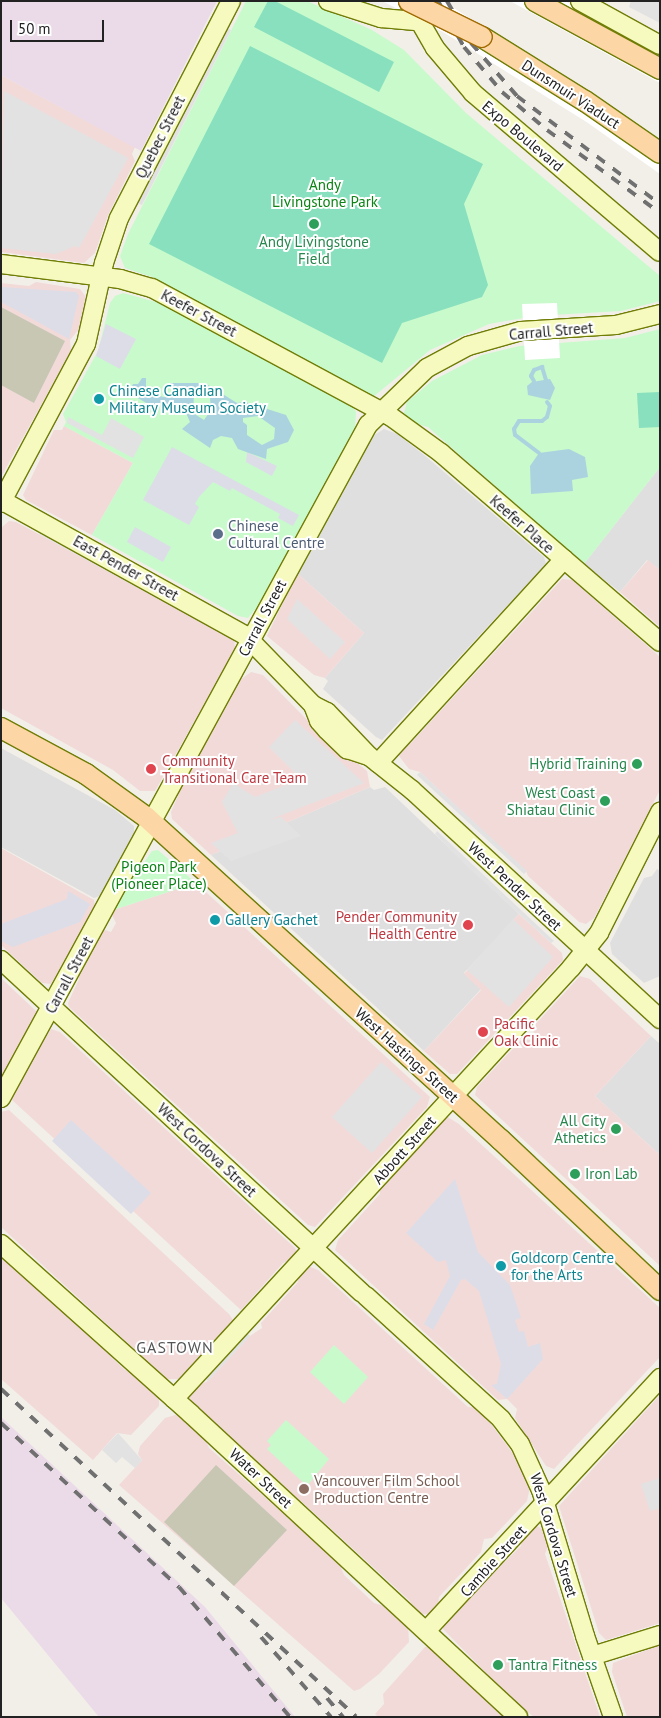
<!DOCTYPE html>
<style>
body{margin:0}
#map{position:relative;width:661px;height:1718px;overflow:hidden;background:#f2efe9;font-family:"PT Sans",sans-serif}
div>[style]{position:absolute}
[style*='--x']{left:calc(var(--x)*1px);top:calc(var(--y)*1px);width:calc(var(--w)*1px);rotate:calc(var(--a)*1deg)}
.residential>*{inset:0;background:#e0dfdf}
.commercial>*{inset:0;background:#f2dad9}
.industrial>*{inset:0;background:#ebdbe8}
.construction>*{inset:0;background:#c7c7b4}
.park>*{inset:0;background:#c8facc}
.pitch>*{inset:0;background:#88e0be}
.parking>*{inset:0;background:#e2e2e2}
.plaza>*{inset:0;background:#dddde8}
.water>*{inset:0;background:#aad3df}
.pier>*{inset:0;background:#fff}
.stream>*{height:4px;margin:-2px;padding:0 2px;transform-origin:2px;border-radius:2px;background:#aad3df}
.roads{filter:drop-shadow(1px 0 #707d05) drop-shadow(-1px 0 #707d05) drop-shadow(0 1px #707d05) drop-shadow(0 -1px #707d05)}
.secondary>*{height:18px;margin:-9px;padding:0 9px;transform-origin:9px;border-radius:9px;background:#f7fabf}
.primary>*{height:20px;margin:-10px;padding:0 10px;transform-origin:10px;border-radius:10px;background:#fcd6a4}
.rail>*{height:4px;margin-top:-2px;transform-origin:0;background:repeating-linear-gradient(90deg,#707070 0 10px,transparent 0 20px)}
.bridges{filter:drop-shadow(1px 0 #a06b00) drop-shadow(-1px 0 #a06b00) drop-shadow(0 1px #a06b00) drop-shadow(0 -1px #a06b00)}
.primary-bridge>*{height:20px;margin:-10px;padding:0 10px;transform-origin:10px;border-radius:10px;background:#fcd6a4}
.dots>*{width:14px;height:14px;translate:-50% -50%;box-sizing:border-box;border:2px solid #fff;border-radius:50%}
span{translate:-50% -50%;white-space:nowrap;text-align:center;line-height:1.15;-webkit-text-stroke:4px #fff;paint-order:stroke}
.street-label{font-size:15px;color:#222}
.park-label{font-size:15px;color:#0c8416}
.leisure-label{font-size:15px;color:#27864d}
.right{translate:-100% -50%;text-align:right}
.left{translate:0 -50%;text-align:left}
.culture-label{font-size:15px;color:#0d838f}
.service-label{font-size:15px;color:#4e5e75}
.health-label{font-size:15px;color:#be3a42}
.education-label{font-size:15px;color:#785e54}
.neighbourhood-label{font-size:16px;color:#555;letter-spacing:1px}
.frame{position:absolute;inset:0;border:2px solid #222;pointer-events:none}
.scale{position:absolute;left:10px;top:20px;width:94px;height:22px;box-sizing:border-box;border:2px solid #222;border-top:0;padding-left:6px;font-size:15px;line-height:18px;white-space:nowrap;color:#222;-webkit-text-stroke:4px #fff;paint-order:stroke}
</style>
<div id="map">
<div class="residential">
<div style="clip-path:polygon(384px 429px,397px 434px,424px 455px,544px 557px,546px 564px,545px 570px,532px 579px,382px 740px,376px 737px,323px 689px,328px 681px,325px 678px,364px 633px,297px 573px,371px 437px)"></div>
<div style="clip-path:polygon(660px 467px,660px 570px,647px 560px,620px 592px,584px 564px)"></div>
<div style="clip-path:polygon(1px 748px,115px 810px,134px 826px,134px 833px,100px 896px,94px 898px,1px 847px)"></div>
<div style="clip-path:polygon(370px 787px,374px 790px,385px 787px,519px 914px,464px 973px,481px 989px,424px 1051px,211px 855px)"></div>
<div style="clip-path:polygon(657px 869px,660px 871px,660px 976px,644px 983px,612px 954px,610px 943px,644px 878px,652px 876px)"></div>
<div style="clip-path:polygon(651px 1036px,660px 1044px,660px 1155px,595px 1096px)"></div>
</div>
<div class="commercial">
<div style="clip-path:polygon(1px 75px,135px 147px,132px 154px,135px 161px,108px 215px,95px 253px,84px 263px,1px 252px)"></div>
<div style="clip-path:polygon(36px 282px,80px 289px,86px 297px,79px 329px,70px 340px,71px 351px,1px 477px,1px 283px,29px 286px)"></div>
<div style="clip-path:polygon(64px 426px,133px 463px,92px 535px,26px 500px,23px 495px,54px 430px,62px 430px)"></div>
<div style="clip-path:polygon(9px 521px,16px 522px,234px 639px,235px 649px,155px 791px,140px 791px,113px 770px,1px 708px,1px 528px)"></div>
<div style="clip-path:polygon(648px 560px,660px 570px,660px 627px,620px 592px)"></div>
<div style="clip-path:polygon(297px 573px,364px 633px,325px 678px,314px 675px,267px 636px)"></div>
<div style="clip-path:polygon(562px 579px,572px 580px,660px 657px,660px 790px,594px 918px,586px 924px,579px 922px,528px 876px,526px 871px,420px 772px,409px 769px,399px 756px,404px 745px,411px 743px)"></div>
<div style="clip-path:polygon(251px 672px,263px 675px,315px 728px,367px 771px,370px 787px,211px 855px,172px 819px,171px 812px,178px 796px,179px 784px,232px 686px)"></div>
<div style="clip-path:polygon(1px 848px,94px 900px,95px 906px,51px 984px,42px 983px,1px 945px)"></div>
<div style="clip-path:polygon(196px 883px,430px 1097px,427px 1107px,315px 1227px,308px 1225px,69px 1007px,68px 1003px,79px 979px,78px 969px,102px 929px,111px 932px,116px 923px,110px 911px)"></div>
<div style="clip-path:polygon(519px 914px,562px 953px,563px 960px,457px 1074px,450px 1074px,424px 1051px,481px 990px,464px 974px)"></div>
<div style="clip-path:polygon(580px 976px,590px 979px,651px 1036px,595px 1096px,660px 1155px,660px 1266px,475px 1095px,477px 1087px,522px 1039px,530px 1040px,535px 1035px,532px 1028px)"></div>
<div style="clip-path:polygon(1px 978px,37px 1012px,1px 1077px)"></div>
<div style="clip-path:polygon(51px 1029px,60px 1032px,295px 1248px,297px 1253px,292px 1259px,283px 1263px,241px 1310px,12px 1100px,10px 1094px)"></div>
<div style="clip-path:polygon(9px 1110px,229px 1314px,233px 1320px,231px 1328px,182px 1379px,167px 1379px,1px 1227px,1px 1112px)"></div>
<div style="clip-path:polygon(446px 1116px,459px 1124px,660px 1308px,660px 1357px,554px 1469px,546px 1466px,515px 1418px,517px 1409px,507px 1399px,498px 1400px,335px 1250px,338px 1240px,380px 1194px,380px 1187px)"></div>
<div style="clip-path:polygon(1px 1255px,103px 1343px,111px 1357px,125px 1370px,139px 1374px,159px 1395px,159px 1406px,131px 1435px,117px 1433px,93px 1460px,1px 1379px)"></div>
<div style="clip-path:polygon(308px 1266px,318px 1270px,468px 1407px,479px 1408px,517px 1459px,530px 1487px,527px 1501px,492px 1538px,484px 1539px,481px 1552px,439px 1597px,438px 1606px,428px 1614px,419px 1614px,409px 1600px,301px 1501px,293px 1498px,190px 1399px,189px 1395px,196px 1387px,208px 1381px,250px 1336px,262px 1328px,261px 1323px,298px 1282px,299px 1276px)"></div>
<div style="clip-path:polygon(660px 1395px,660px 1623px,606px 1640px,599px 1633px,559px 1506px)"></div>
<div style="clip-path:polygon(175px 1415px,180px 1416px,204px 1436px,209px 1448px,339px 1563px,344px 1575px,374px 1603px,391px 1608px,408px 1626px,409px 1642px,379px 1674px,360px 1689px,354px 1691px,119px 1485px,142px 1460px,138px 1454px,140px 1446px,165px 1418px)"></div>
<div style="clip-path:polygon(535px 1525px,542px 1529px,548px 1546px,545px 1554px,600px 1717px,534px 1717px,515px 1702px,443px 1629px,443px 1623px,521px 1546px,522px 1538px)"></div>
<div style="clip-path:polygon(660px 1645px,660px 1717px,627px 1717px,612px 1672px,613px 1663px)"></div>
<div style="clip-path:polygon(425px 1647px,430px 1647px,506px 1717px,378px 1717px,375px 1714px,384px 1704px,383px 1694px)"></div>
</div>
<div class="industrial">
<div style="clip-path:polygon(1px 1px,217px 1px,141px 151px,1px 75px)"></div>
<div style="clip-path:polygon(1px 1417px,205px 1607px,295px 1717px,99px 1717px,1px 1598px)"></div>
</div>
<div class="construction">
<div style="clip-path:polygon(1px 307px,65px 341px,34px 403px,1px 385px)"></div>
<div style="clip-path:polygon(216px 1465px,287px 1530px,234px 1586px,164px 1522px)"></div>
</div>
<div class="park">
<div style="clip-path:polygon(246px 1px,307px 1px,372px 30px,404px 50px,466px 113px,660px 276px,660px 301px,621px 311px,535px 316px,489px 324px,430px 350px,373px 397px,152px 277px,125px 268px,120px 256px,128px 234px)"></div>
<div style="clip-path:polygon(123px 293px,156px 302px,183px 316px,351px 404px,356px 412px,355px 427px,257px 607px,248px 618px,238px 616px,92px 535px,133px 463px,64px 426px,66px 422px,63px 414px,98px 351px,110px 303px,115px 296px)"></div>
<div style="clip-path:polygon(660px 329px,660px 467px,584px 564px,428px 427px,414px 423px,404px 413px,407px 402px,432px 381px,482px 355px,520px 346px,625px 338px)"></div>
<div style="clip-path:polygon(158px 850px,196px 883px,110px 911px,134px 868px,143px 864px,152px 851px)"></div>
<div style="clip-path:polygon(334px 1345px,368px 1377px,344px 1404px,310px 1372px)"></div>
<div style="clip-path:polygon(286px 1420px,329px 1459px,307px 1486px,267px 1449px,271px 1445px,267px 1441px)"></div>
</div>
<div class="pitch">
<div style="clip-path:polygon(268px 1px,275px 1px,394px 62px,379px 92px,254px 27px)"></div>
<div style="clip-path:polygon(250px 46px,483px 164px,464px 204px,488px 285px,482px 297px,402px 323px,382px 363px,149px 244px)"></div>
<div style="clip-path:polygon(660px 392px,660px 427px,639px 428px,637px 393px)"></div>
</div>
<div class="parking">
<div style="clip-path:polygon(631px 1px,660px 1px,660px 23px,629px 7px)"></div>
<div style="clip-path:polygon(227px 28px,231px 30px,142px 205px,137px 203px)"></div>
<div style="clip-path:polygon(4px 91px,128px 158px,79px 248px,75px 246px,56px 254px,1px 248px)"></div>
<div style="clip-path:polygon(68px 417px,102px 435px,111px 418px,144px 437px,133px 458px,67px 423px)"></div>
<div style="clip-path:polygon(41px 530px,220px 628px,218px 632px,39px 534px)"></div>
<div style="clip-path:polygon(297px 599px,345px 642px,330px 659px,287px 619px)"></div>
<div style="clip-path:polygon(295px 720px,364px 783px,269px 820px,281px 817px,301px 836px,231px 861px,211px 843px,238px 833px,222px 802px,233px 783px,255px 797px,301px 779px,269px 747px)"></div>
<div style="clip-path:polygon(420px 772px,527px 871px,524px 874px,417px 775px)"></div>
<div style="clip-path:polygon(437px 831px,472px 864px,554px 941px,551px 943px,471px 870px,435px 834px)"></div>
<div style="clip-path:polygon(513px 919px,553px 957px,509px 1007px,467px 970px)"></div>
<div style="clip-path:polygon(381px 1062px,422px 1097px,372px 1153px,332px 1117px)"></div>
<div style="clip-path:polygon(246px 1332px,250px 1336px,208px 1381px,204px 1377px)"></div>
<div style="clip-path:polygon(118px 1433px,142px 1460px,135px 1468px,122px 1457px,116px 1463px,102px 1450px)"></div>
<div style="clip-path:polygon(660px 1478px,660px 1508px,650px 1511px,641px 1484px)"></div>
</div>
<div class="plaza">
<div style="clip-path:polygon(1px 287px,76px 292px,79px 296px,69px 339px,1px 302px)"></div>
<div style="clip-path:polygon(106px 324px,136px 339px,120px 369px,96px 356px)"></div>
<div style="clip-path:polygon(172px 447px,299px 515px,293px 526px,278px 518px,280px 514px,232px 488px,230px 491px,213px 482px,199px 497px,195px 504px,199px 507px,189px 525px,143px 500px)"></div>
<div style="clip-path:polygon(247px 452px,277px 466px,272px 476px,246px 462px)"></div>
<div style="clip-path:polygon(135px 527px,171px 547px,163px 562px,127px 542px)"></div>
<div style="clip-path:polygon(68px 891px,90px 904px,80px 922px,13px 947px,1px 941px,1px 924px,67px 899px)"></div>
<div style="clip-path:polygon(71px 1120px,151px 1193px,131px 1214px,52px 1141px)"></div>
<div style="clip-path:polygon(455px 1179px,478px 1252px,510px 1285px,521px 1318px,515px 1320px,519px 1332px,524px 1331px,528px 1347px,540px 1343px,543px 1359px,507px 1399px,491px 1385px,497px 1384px,501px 1364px,479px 1291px,465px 1279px,461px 1280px,433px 1330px,424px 1324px,450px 1276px,446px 1260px,438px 1262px,406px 1233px)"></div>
</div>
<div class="water">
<div style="clip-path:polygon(evenodd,142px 378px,146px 378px,146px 390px,163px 397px,171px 397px,173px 390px,170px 383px,205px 383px,237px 403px,245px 402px,286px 415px,294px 430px,288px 442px,267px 449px,266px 459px,238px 449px,232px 438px,221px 436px,213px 440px,210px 448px,182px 429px,190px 422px,183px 406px,160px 404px,155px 408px,129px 393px,133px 384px,138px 384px,142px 378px,201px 392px,210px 398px,211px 410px,204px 420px,193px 413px,194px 395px,201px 392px,142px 378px,258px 416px,275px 428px,274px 439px,262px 445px,247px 435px,247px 425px,243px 422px,243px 418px,258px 416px)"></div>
<div style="clip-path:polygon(550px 379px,555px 388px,550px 400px,528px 395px,527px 386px,532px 382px)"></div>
<div style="clip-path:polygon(569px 449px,585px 457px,588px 477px,572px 480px,573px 491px,531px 494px,530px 466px,539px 453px)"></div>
</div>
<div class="pier">
<div style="clip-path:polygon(382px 1px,443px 1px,660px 141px,660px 174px,588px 123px,443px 32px)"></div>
<div style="clip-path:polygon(510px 1px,565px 1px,660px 53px,660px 83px)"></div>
<div style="clip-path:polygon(557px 303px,560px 358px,525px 360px,522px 304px)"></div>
</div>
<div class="stream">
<div style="--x:542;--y:367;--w:14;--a:73"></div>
<div style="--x:534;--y:381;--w:6;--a:-121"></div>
<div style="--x:531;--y:376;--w:7;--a:-63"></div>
<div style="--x:534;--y:370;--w:9;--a:-21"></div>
<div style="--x:539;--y:453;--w:30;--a:-143"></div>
<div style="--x:515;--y:435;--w:6;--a:-99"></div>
<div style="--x:514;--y:429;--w:9;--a:-58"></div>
<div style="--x:519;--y:421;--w:23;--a:0"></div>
<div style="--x:542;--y:421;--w:6;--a:-39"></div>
<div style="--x:547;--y:417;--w:11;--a:-75"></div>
<div style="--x:550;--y:406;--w:5;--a:-127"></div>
</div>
<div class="roads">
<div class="secondary">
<div style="--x:328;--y:1;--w:56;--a:17.8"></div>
<div style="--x:381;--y:18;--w:37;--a:5"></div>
<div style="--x:408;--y:1;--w:54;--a:60.1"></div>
<div style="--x:435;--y:48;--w:59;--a:49.8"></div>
<div style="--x:473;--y:93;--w:245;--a:40.4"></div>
<div style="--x:580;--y:1;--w:91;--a:28.8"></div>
<div style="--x:1;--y:264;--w:120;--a:7.2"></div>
<div style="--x:120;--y:279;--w:33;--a:16"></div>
<div style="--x:152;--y:288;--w:270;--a:28.3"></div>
<div style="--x:390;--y:416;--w:63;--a:36"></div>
<div style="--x:441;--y:453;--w:289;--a:40.8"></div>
<div style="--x:1;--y:500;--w:279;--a:29"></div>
<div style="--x:245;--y:635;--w:98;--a:45.8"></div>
<div style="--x:313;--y:705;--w:16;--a:27"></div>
<div style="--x:327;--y:712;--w:61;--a:46.3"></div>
<div style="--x:369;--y:756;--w:55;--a:38.3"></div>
<div style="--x:412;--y:790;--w:338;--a:42.7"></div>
<div style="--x:1;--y:503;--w:180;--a:-61.9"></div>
<div style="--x:86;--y:344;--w:83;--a:-77.5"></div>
<div style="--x:104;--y:263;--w:47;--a:-71.6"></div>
<div style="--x:119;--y:218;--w:244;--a:-62.7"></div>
<div style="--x:313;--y:705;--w:17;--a:69"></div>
<div style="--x:319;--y:721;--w:12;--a:48"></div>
<div style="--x:327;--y:730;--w:28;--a:44"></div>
<div style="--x:347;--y:749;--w:23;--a:18"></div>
<div style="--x:378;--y:763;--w:276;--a:-47.6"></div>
<div style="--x:1;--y:960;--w:491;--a:42.7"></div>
<div style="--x:1;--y:1098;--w:767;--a:-61.4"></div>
<div style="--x:368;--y:425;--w:82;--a:-44"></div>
<div style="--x:427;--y:368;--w:47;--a:-28.2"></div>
<div style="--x:468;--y:346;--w:55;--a:-15.8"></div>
<div style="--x:521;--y:331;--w:95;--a:-3.6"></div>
<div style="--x:616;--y:325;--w:45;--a:-14"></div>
<div style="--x:1;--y:1244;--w:255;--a:41.8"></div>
<div style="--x:191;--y:1414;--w:446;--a:42.8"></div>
<div style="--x:366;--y:1296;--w:183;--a:42.3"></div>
<div style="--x:501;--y:1419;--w:31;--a:53"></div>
<div style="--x:520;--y:1444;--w:51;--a:65.5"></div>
<div style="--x:541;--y:1490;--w:152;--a:73.2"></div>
<div style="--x:585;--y:1636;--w:86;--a:70.9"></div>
<div style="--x:174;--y:1399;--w:586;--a:-47.35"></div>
<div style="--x:571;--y:968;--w:45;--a:-51.3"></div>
<div style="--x:599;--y:933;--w:136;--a:-63.2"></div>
<div style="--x:426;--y:1631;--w:345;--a:-47.2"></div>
<div style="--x:592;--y:1656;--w:71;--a:-17.2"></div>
</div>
<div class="primary">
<div style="--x:535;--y:1;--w:142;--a:28.5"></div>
<div style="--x:482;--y:37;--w:121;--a:31.9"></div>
<div style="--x:585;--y:101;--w:91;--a:34.7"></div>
<div style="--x:1;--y:728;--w:97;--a:28.4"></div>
<div style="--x:86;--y:774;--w:74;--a:35.6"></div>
<div style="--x:146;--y:817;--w:480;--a:42.3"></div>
<div style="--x:501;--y:1140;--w:219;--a:43.3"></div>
</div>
</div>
<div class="rail">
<div style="--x:438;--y:1;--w:53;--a:60.5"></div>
<div style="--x:464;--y:47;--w:59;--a:49.8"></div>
<div style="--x:502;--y:92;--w:59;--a:40.2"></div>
<div style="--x:547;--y:130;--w:140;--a:36.3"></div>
<div style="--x:447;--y:1;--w:48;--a:60.3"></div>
<div style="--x:471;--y:43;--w:70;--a:49"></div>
<div style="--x:517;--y:96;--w:179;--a:37.1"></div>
<div style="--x:1;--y:1389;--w:483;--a:42.7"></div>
<div style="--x:1;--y:1423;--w:242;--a:42.7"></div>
<div style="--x:179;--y:1587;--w:171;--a:49.5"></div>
<div style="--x:261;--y:1637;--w:106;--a:48.8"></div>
<div style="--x:327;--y:1698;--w:25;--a:50"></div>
</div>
<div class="bridges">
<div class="primary-bridge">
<div style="--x:409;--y:1;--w:81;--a:26.3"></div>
</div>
</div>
<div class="dots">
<div style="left:314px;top:224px;background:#2e9e5b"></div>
<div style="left:99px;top:399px;background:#0f9aa8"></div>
<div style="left:218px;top:534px;background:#5c6f8a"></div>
<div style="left:637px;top:764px;background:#2e9e5b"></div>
<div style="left:151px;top:769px;background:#e0444e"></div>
<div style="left:605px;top:801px;background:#2e9e5b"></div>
<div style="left:215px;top:920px;background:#0f9aa8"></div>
<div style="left:468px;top:925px;background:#e0444e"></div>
<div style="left:483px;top:1032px;background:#e0444e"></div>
<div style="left:616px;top:1129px;background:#2e9e5b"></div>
<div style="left:575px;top:1174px;background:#2e9e5b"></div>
<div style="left:501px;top:1266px;background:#0f9aa8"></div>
<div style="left:304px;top:1489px;background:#8d6e63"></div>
<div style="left:498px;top:1665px;background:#2e9e5b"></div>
</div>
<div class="street-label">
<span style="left:571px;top:94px;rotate:33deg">Dunsmuir Viaduct</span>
<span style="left:523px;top:136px;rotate:40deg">Expo Boulevard</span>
<span style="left:160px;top:137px;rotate:-63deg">Quebec Street</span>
<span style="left:199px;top:313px;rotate:28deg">Keefer Street</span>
<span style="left:551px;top:331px;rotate:-5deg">Carrall Street</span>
<span style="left:522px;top:524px;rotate:41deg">Keefer Place</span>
<span style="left:126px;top:568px;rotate:29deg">East Pender Street</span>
<span style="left:262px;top:618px;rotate:-62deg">Carrall Street</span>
<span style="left:515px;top:886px;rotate:43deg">West Pender Street</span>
<span style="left:69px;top:975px;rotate:-62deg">Carrall Street</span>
<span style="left:407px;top:1055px;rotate:42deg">West Hastings Street</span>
<span style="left:207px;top:1150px;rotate:43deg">West Cordova Street</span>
<span style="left:404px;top:1150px;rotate:-48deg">Abbott Street</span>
<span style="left:261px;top:1478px;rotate:43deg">Water Street</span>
<span style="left:554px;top:1535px;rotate:73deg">West Cordova Street</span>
<span style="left:493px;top:1561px;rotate:-48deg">Cambie Street</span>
</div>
<div class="park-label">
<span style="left:325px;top:193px">Andy<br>Livingstone Park</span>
<span style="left:159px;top:875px">Pigeon Park<br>(Pioneer Place)</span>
</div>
<div class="leisure-label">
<span style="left:314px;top:250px">Andy Livingstone<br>Field</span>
<span class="right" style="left:627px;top:764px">Hybrid Training</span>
<span class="right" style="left:595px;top:801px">West Coast<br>Shiatau Clinic</span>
<span class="right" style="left:606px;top:1129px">All City<br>Athetics</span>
<span class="left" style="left:585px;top:1174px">Iron Lab</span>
<span class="left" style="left:508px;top:1665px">Tantra Fitness</span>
</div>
<div class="culture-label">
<span class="left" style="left:109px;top:399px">Chinese Canadian<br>Military Museum Society</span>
<span class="left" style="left:225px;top:920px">Gallery Gachet</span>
<span class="left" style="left:511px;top:1266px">Goldcorp Centre<br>for the Arts</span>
</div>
<div class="service-label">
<span class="left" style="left:228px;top:534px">Chinese<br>Cultural Centre</span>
</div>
<div class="health-label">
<span class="left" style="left:162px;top:769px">Community<br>Transitional Care Team</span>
<span class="right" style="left:457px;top:925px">Pender Community<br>Health Centre</span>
<span class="left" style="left:494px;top:1032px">Pacific<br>Oak Clinic</span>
</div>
<div class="education-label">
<span class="left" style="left:314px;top:1489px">Vancouver Film School<br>Production Centre</span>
</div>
<div class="neighbourhood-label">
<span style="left:175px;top:1347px">GASTOWN</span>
</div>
<div class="frame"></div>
<div class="scale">50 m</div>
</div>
